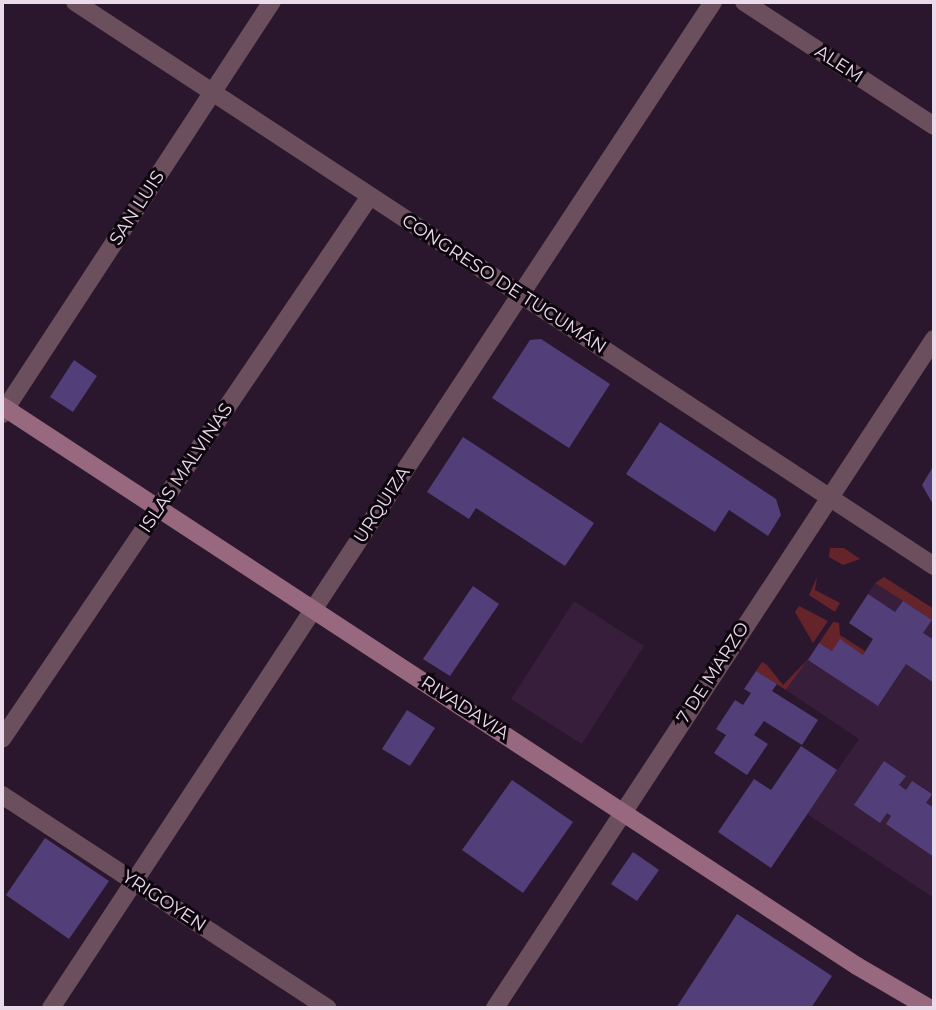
<!DOCTYPE html>
<meta charset="utf-8">
<style>
body{margin:0}
#map{position:relative;width:936px;height:1010px;overflow:hidden;background:#2b172d;font-family:Montserrat,sans-serif}
div>[style]{position:absolute}
[style*='--x']{left:calc(var(--x)*1px);top:calc(var(--y)*1px);width:calc(var(--w)*1px);rotate:calc(var(--a)*1deg)}
.built>*{inset:0;background:#371e3a}
.green>*{inset:0;background:#64242a}
.building>*{inset:0;background:#523f7a}
.street>*{height:18px;margin:-9px;padding:0 9px;transform-origin:9px;border-radius:9px;background:#6c4f5c}
.secondary>*{height:18px;margin:-9px;padding:0 9px;transform-origin:9px;border-radius:9px;background:#97687e}
span{translate:-50% -50%;white-space:nowrap;text-align:center;line-height:1.15;-webkit-text-stroke:6px #0e060f;paint-order:stroke}
.street-label{font-size:18px;color:#e9dbea}
.frame{position:absolute;inset:0;border:4px solid #e9dbea;pointer-events:none}
</style>
<div id="map">
<div class="built">
<div style="clip-path:polygon(875px 583px,932px 620px,934px 617px,934px 898px,807px 814px,859px 739px,786px 690px,819px 643px,832px 651px,840px 639px,863px 654px,873px 639px,849px 623px)"></div>
<div style="clip-path:polygon(574px 601px,644px 646px,582px 744px,511px 699px)"></div>
</div>
<div class="green">
<div style="clip-path:polygon(830px 548px,844px 548px,860px 559px,843px 565px,829px 557px)"></div>
<div style="clip-path:polygon(817px 577px,815px 590px,840px 603px,835px 612px,809px 595px)"></div>
<div style="clip-path:polygon(884px 577px,934px 609px,932px 620px,875px 583px)"></div>
<div style="clip-path:polygon(799px 606px,828px 621px,813px 643px,795px 612px)"></div>
<div style="clip-path:polygon(833px 622px,839px 623px,840px 635px,865px 651px,863px 655px,840px 640px,832px 651px,819px 643px)"></div>
<div style="clip-path:polygon(808px 659px,786px 690px,756px 671px,762px 662px,767px 665px,783px 685px)"></div>
</div>
<div class="building">
<div style="clip-path:polygon(541px 339px,610px 384px,569px 448px,492px 398px,530px 340px)"></div>
<div style="clip-path:polygon(74px 360px,97px 376px,73px 412px,50px 397px)"></div>
<div style="clip-path:polygon(660px 422px,776px 499px,781px 515px,768px 536px,729px 510px,715px 532px,626px 474px)"></div>
<div style="clip-path:polygon(463px 437px,594px 523px,565px 566px,476px 508px,469px 519px,427px 492px)"></div>
<div style="clip-path:polygon(934px 465px,934px 506px,922px 485px)"></div>
<div style="clip-path:polygon(473px 586px,499px 604px,450px 676px,423px 659px)"></div>
<div style="clip-path:polygon(868px 594px,895px 612px,903px 601px,932px 620px,923px 633px,934px 640px,934px 683px,906px 664px,878px 706px,808px 660px,819px 643px,832px 651px,840px 639px,863px 655px,873px 639px,849px 623px)"></div>
<div style="clip-path:polygon(756px 671px,777px 684px,772px 691px,818px 720px,802px 745px,764px 721px,754px 735px,768px 744px,747px 775px,714px 753px,726px 735px,716px 729px,735px 700px,743px 705px,751px 693px,744px 689px)"></div>
<div style="clip-path:polygon(407px 710px,435px 728px,410px 766px,382px 749px)"></div>
<div style="clip-path:polygon(801px 746px,837px 770px,771px 868px,718px 832px,754px 779px,771px 790px)"></div>
<div style="clip-path:polygon(884px 761px,906px 776px,899px 785px,906px 790px,912px 781px,932px 794px,926px 803px,934px 808px,934px 857px,886px 824px,891px 816px,887px 813px,880px 823px,854px 805px)"></div>
<div style="clip-path:polygon(512px 780px,573px 822px,523px 893px,462px 850px)"></div>
<div style="clip-path:polygon(45px 838px,109px 881px,69px 939px,6px 895px)"></div>
<div style="clip-path:polygon(633px 852px,659px 870px,637px 901px,611px 884px)"></div>
<div style="clip-path:polygon(737px 914px,832px 976px,811px 1008px,676px 1008px)"></div>
</div>
<div class="street">
<div style="--x:75;--y:2;--w:1028;--a:33.29"></div>
<div style="--x:744;--y:2;--w:227;--a:33.1"></div>
<div style="--x:2;--y:414;--w:493;--a:-56.8"></div>
<div style="--x:2;--y:739;--w:656;--a:-55.87"></div>
<div style="--x:2;--y:795;--w:389;--a:33.2"></div>
<div style="--x:51;--y:1008;--w:1204;--a:-56.65"></div>
<div style="--x:495;--y:1008;--w:800;--a:-56.73"></div>
</div>
<div class="secondary">
<div style="--x:2;--y:406;--w:1022;--a:33.22"></div>
<div style="--x:857;--y:966;--w:83;--a:30.3"></div>
</div>
<div class="street-label">
<span style="left:839px;top:64px;rotate:33deg">ALEM</span>
<span style="left:137px;top:208px;rotate:-57deg">SAN LUIS</span>
<span style="left:504px;top:284px;rotate:33deg">CONGRESO DE TUCUMÁN</span>
<span style="left:186px;top:468px;rotate:-56deg">ISLAS MALVINAS</span>
<span style="left:382px;top:505px;rotate:-57deg">URQUIZA</span>
<span style="left:713px;top:673px;rotate:-57deg">7 DE MARZO</span>
<span style="left:465px;top:708px;rotate:33deg">RIVADAVIA</span>
<span style="left:164px;top:901px;rotate:33deg">YRIGOYEN</span>
</div>
<div class="frame"></div>
</div>
